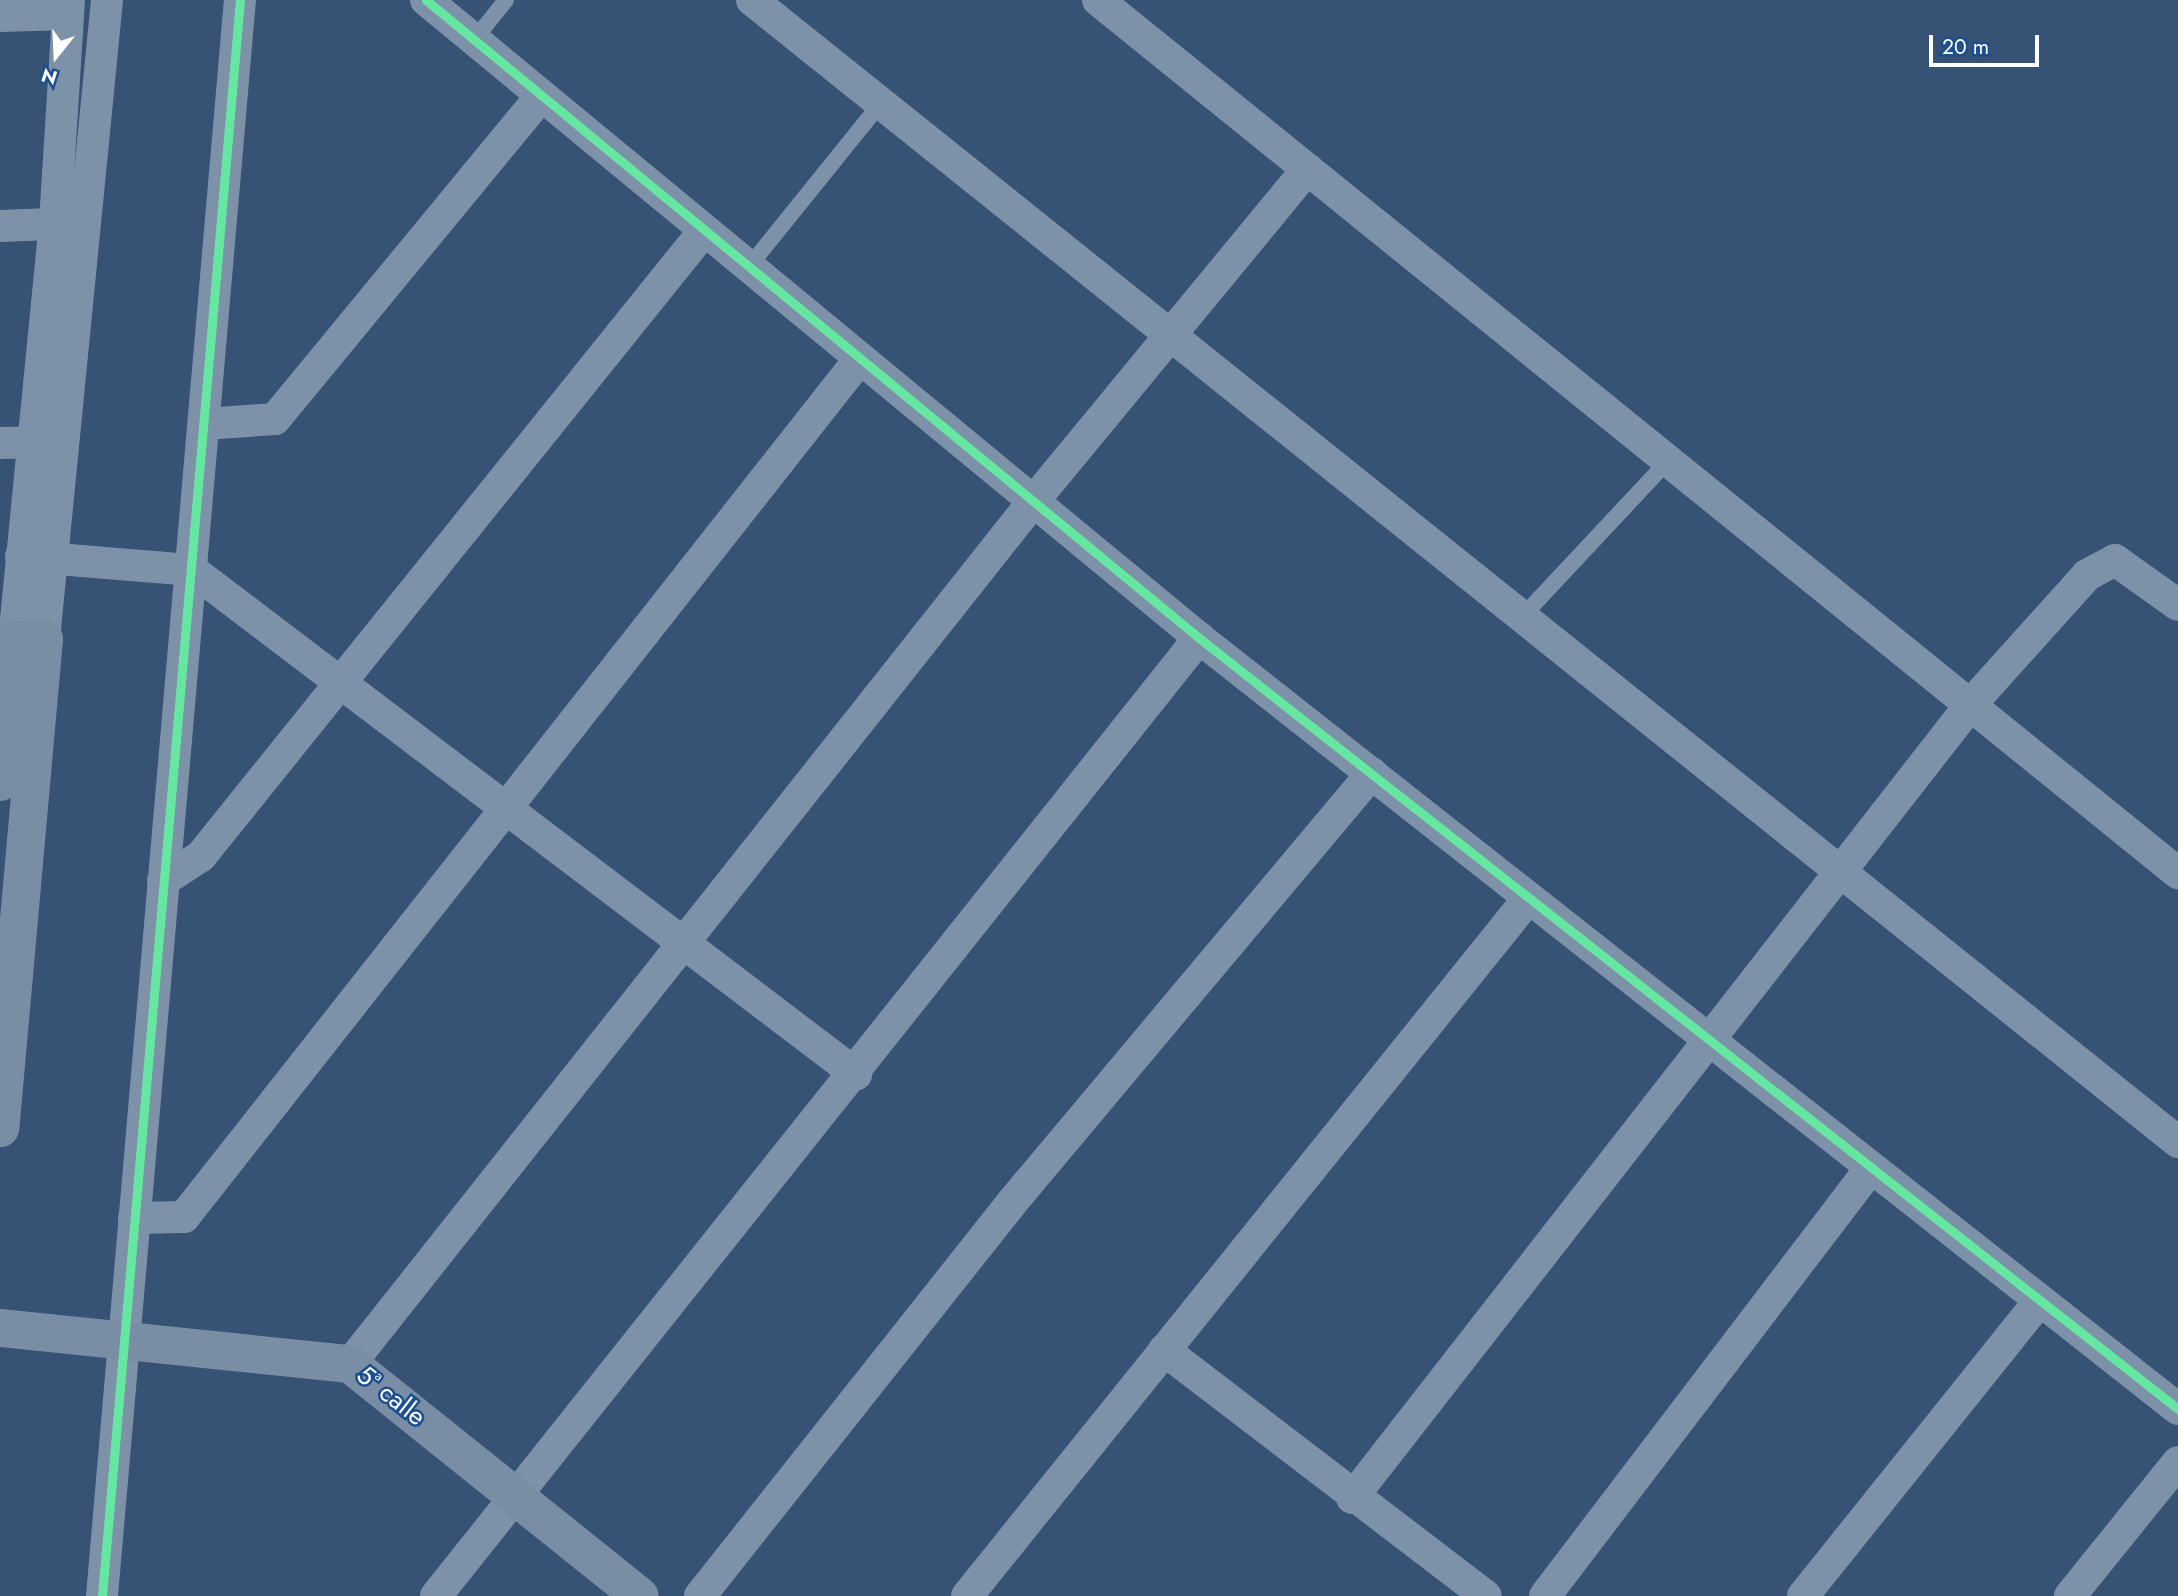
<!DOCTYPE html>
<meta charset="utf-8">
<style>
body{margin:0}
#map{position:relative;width:2178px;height:1596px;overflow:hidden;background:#365274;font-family:Jost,sans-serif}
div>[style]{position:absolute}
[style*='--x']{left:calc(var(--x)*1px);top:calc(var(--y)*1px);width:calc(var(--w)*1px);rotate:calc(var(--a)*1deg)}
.lane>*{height:16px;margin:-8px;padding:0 8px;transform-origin:8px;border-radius:8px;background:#7d92a8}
.street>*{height:32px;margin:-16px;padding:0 16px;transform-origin:16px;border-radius:16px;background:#7d92a8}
.secondary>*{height:38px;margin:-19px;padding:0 19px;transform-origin:19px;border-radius:19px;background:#798da4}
.cycleway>*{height:9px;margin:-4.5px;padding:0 4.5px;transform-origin:4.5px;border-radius:4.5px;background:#66e7a1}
span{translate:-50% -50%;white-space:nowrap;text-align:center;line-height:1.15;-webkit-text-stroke:5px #1b4f8f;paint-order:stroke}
.street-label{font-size:26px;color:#fff}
.north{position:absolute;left:21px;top:21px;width:70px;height:70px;-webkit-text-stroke:5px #1b4f8f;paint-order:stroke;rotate:198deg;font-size:19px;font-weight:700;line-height:28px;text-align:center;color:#fff}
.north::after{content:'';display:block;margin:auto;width:24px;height:32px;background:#fff;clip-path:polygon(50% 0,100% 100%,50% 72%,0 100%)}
.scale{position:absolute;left:1929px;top:35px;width:110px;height:32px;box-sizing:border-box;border:4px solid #fff;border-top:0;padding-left:9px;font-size:21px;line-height:24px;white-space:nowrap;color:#fff;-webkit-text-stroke:5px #1b4f8f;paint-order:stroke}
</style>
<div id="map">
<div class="lane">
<div style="--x:474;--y:40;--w:51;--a:-51.3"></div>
<div style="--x:747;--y:269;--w:212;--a:-51.1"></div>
<div style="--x:1521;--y:618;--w:216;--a:-46.9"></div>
</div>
<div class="street">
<div style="--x:426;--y:0;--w:1002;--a:39.53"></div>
<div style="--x:1199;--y:638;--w:1246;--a:38.22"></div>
<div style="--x:752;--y:0;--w:1827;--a:38.69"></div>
<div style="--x:1098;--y:0;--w:1389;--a:38.95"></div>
<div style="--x:0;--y:16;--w:68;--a:-1.7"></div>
<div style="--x:0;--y:226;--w:76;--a:-2.3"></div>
<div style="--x:204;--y:424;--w:71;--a:-4"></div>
<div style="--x:275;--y:419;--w:418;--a:-50.5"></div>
<div style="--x:0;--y:443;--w:53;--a:-1.1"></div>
<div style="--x:21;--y:556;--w:172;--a:4.7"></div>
<div style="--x:192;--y:570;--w:834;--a:37.2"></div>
<div style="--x:44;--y:639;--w:642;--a:-84.37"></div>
<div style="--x:14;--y:640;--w:420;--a:-84.4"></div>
<div style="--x:55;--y:222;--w:222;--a:-86.4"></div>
<div style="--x:163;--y:881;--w:45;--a:-33.3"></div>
<div style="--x:201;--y:856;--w:801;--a:-51.18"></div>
<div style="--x:134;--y:1218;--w:50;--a:-1.1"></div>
<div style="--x:184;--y:1217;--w:1090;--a:-51.78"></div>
<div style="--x:1164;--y:1350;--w:405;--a:37.4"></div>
<div style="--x:350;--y:1364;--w:1098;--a:-51.62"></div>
<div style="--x:1032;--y:503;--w:433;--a:-50.5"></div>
<div style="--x:1352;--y:1498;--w:1007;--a:-52.06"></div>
<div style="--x:1971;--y:704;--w:173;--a:-48"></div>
<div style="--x:2087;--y:575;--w:32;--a:-28"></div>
<div style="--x:2115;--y:560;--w:77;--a:35.5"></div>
<div style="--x:102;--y:1596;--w:1602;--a:-85.06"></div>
<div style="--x:436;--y:1596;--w:1225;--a:-51.46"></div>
<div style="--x:700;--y:1596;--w:505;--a:-51.59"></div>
<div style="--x:1014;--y:1200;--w:557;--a:-50.02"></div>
<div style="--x:967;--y:1596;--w:895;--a:-51.17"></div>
<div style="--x:1545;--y:1596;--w:537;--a:-52.72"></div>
<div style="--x:1803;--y:1596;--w:378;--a:-51.3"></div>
<div style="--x:2070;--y:1596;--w:172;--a:-51.1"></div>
</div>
<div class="secondary">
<div style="--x:0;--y:641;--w:44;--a:-2.6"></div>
<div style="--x:44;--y:639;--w:491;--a:95.1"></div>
<div style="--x:0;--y:782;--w:143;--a:-84.4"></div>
<div style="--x:0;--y:1328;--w:352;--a:5.9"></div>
<div style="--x:350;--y:1364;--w:371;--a:38.7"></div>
</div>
<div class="cycleway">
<div style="--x:426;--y:0;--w:1002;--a:39.53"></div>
<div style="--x:1199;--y:638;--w:1246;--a:38.22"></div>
<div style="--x:102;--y:1596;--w:1602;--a:-85.06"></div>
</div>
<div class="street-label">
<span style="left:391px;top:1396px;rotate:38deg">5ª calle</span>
</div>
<div class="north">N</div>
<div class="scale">20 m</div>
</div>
